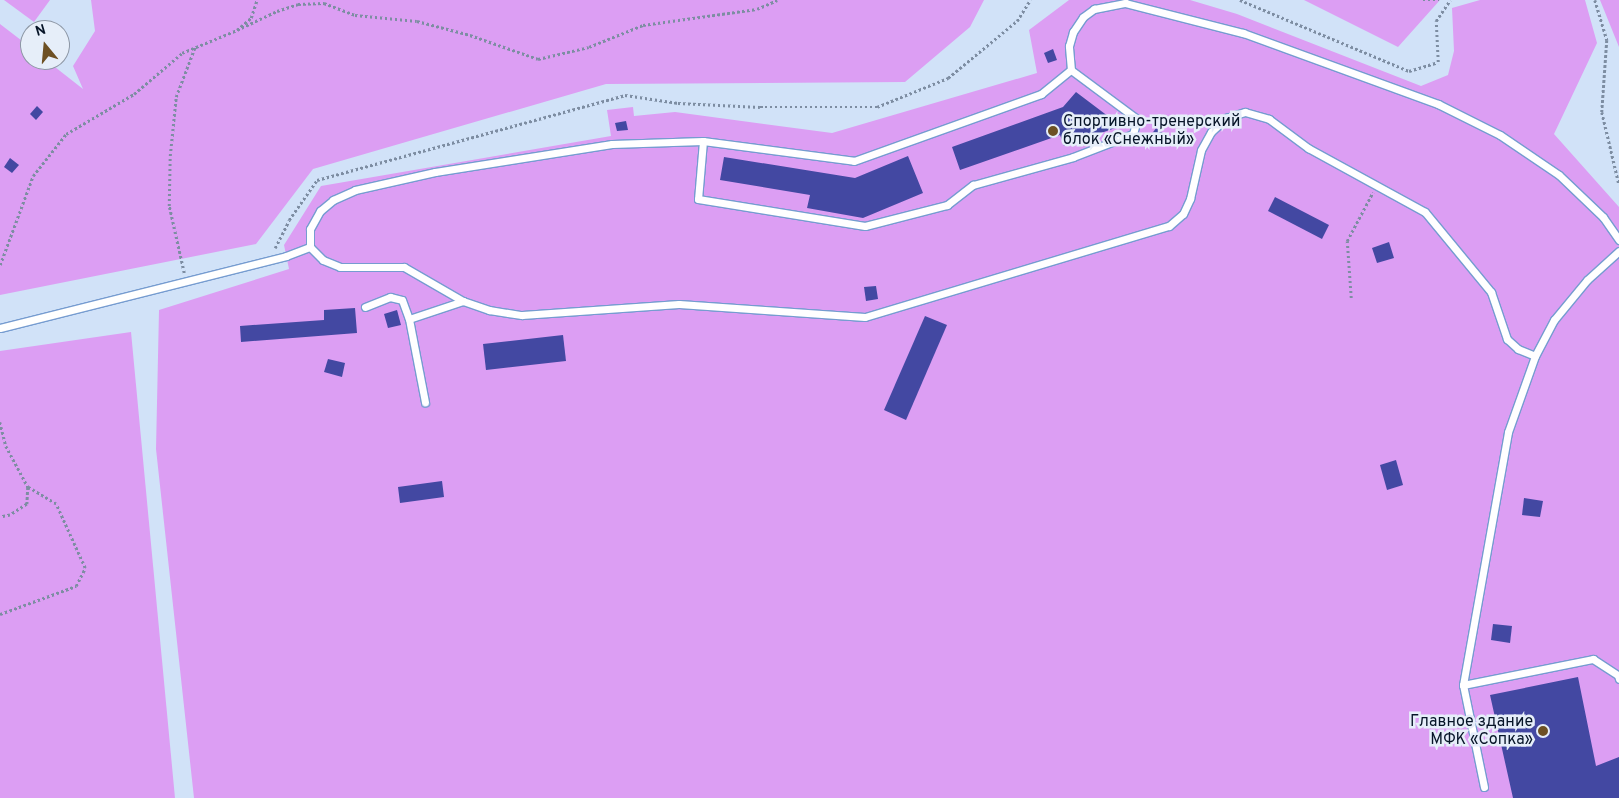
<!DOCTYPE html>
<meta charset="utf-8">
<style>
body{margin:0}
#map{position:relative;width:1619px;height:798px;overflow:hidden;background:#d1e2f8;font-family:Overpass,sans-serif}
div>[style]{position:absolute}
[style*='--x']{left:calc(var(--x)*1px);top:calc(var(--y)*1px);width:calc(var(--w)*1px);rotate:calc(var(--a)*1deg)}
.green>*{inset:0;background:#dc9ef3}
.building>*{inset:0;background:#4348a2}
.path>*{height:2.5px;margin-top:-1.25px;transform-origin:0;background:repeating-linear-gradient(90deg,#7d8da2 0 2.5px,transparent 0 5px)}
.roads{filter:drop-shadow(1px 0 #769cd0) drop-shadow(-1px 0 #769cd0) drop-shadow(0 1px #769cd0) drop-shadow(0 -1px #769cd0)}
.lane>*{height:7px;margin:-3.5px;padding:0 3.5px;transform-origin:3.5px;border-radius:3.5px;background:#fff}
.dots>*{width:14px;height:14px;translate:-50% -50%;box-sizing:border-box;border:2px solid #e6eef9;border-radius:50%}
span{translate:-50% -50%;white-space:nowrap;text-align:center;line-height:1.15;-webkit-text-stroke:5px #e6eef9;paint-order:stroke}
.poi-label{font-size:16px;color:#071528}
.left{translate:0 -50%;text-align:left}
.right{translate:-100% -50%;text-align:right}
.north{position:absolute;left:20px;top:20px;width:50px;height:50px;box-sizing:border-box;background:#e6eef9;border:1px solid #8d97a5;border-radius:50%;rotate:343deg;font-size:14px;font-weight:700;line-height:20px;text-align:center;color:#071528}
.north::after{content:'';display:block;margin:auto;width:18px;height:22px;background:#6d5024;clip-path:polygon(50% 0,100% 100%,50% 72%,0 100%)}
</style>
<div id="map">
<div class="green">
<div style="clip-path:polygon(4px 0,50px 0,34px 22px)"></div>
<div style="clip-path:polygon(91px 0,984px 0,970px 27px,905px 82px,606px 84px,313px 169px,256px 244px,0 295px,0 24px,30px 47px,30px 60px,46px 60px,83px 89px,73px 66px,95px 31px)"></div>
<div style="clip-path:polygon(1069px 0,1190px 0,1237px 14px,1421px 86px,1448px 75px,1454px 51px,1452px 8px,1480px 0,1585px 0,1597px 43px,1554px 134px,1619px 207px,1619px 798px,194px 798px,156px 449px,159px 310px,289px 269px,284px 245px,321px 186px,611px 136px,607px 110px,633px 107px,634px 116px,675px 112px,832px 133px,1037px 73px,1029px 30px)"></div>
<div style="clip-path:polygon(1304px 0,1440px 0,1398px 47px)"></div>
<div style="clip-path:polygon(1600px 0,1619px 0,1619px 47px)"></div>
<div style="clip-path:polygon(131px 332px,175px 798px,0 798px,0 351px)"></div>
</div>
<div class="building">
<div style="clip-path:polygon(1053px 49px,1057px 60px,1048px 63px,1044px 53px)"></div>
<div style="clip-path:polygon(1076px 92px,1121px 126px,1064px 146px,1060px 135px,960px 170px,952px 147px,1063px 107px)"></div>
<div style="clip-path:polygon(37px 106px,43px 112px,36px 120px,30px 114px)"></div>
<div style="clip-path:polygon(626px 121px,628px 130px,617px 131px,615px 123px)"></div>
<div style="clip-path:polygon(1156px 128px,1167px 136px,1160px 145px,1149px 138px)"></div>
<div style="clip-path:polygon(908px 156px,923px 193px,863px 218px,807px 208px,810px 195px,720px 180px,724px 157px,855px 178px)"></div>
<div style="clip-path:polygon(10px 158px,19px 165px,12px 173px,4px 167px)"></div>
<div style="clip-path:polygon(1275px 197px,1329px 225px,1322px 239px,1268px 211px)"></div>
<div style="clip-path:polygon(1389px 242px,1394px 258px,1377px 263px,1372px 248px)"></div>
<div style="clip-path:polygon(876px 286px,878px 299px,866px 301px,864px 287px)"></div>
<div style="clip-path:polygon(355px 308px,357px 333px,241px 342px,240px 326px,324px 320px,324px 310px)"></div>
<div style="clip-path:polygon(397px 310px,401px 325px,388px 328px,384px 314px)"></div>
<div style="clip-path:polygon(925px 316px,947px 325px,906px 420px,884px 410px)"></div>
<div style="clip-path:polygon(563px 335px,566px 361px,486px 370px,483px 344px)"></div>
<div style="clip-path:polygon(328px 359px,345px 363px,342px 377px,324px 372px)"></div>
<div style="clip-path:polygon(1396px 460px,1403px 485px,1387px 490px,1380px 465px)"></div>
<div style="clip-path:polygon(442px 481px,444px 497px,400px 503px,398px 487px)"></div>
<div style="clip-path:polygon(1524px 498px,1543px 501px,1540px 517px,1522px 515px)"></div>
<div style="clip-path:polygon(1493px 624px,1512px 626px,1510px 643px,1491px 640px)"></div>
<div style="clip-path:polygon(1578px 677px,1596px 766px,1619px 757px,1619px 798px,1513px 798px,1490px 695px)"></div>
</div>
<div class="path">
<div style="--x:1240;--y:0;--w:183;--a:22.8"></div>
<div style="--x:1409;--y:71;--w:30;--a:-17"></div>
<div style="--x:1438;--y:62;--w:41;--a:-92.8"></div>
<div style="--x:1436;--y:21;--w:25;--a:-56"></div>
<div style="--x:1423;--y:0;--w:16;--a:0"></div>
<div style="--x:1595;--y:0;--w:42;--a:73.3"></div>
<div style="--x:1607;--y:40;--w:72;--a:94"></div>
<div style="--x:1602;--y:112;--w:74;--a:76.7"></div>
<div style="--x:237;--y:30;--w:44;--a:-25.4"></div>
<div style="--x:277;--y:11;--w:22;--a:-18"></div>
<div style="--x:298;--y:4;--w:26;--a:-2"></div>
<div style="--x:324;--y:3;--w:33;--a:21"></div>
<div style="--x:355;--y:15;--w:62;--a:5.5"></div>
<div style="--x:417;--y:21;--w:55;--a:14.8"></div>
<div style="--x:470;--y:35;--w:72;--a:19.4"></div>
<div style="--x:538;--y:59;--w:52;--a:-13.2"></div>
<div style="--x:589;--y:47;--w:58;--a:-22.2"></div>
<div style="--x:643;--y:25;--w:115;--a:-8"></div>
<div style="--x:757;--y:9;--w:22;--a:-24"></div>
<div style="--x:275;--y:248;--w:31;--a:-63"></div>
<div style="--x:289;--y:220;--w:49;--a:-55"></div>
<div style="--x:317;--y:180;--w:320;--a:-15.4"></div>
<div style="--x:625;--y:95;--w:54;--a:8.6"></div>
<div style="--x:678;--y:103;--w:82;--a:2.8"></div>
<div style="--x:760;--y:107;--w:117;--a:0"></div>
<div style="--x:877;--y:107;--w:77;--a:-22.2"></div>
<div style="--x:948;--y:78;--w:89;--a:-39.6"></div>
<div style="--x:1017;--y:21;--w:25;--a:-58"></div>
<div style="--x:0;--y:265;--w:95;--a:-69.7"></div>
<div style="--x:33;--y:176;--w:53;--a:-51.8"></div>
<div style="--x:66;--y:134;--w:79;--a:-30.5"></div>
<div style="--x:134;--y:94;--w:63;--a:-40.5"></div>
<div style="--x:182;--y:53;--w:60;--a:-22.7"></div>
<div style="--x:237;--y:30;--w:18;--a:-41"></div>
<div style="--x:251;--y:18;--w:19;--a:-72"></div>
<div style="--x:184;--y:273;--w:69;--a:-102.6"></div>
<div style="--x:169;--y:206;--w:50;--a:-88.9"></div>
<div style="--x:170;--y:156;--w:59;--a:-84.2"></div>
<div style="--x:176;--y:97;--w:53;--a:-69.2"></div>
<div style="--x:1351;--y:298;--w:57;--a:-94"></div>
<div style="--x:1347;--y:241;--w:55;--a:-62"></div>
<div style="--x:0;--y:422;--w:25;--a:76"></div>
<div style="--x:6;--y:446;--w:47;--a:61.8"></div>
<div style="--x:28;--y:487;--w:17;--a:93"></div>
<div style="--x:27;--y:504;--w:20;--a:147"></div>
<div style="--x:10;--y:515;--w:10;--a:169"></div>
<div style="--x:0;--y:614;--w:81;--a:-20.2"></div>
<div style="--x:76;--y:586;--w:20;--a:-63"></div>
<div style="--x:85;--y:568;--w:70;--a:-114.4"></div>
<div style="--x:56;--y:504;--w:33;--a:-149"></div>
</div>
<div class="roads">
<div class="lane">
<div style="--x:703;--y:141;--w:58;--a:94.9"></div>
<div style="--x:698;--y:199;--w:169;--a:9.2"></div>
<div style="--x:865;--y:226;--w:85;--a:-14.4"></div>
<div style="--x:947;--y:205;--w:33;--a:-38"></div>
<div style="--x:973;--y:185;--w:104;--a:-15.6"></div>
<div style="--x:1073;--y:157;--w:64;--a:-21"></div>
<div style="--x:1133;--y:134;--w:16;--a:-75"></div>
<div style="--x:1137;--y:119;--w:82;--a:-143.4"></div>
<div style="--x:310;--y:247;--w:18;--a:45"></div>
<div style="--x:323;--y:260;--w:18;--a:22"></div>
<div style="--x:340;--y:267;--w:64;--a:0"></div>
<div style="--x:404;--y:267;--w:68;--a:30"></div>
<div style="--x:463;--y:301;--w:28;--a:19"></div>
<div style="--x:489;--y:310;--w:33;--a:9"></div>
<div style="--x:522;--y:315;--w:157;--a:-4"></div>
<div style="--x:679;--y:304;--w:186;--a:4"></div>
<div style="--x:865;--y:317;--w:317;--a:-16.7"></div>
<div style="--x:1169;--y:226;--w:18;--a:-41"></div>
<div style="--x:1183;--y:214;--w:17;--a:-65"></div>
<div style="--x:1190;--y:199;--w:50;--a:-77.3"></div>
<div style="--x:1201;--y:150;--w:21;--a:-61"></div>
<div style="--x:1211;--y:132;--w:21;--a:-43"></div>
<div style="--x:1226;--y:118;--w:20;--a:-18"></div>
<div style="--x:1245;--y:112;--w:25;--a:16"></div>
<div style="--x:1269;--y:119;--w:49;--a:36.6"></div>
<div style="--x:1308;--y:148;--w:133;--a:28.7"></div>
<div style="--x:1425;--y:212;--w:104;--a:50.5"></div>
<div style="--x:1491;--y:292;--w:50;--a:71.2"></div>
<div style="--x:1507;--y:339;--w:15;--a:42"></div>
<div style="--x:1518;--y:349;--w:18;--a:22"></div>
<div style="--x:365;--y:307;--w:27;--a:-22"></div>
<div style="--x:390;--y:297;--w:12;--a:14"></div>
<div style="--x:402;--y:300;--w:20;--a:70"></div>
<div style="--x:409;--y:319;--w:57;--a:-18.4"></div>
<div style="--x:409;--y:319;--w:85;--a:79.1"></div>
<div style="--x:0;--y:328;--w:295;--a:-14.1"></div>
<div style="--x:286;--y:256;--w:26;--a:-21"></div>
<div style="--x:310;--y:247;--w:18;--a:-90"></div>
<div style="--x:310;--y:229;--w:21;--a:-61"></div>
<div style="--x:320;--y:211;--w:17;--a:-40"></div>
<div style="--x:333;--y:200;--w:24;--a:-24"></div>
<div style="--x:355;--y:190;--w:82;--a:-12.7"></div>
<div style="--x:435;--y:172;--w:179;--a:-9"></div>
<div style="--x:612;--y:144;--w:91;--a:-1.9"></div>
<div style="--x:703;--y:141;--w:152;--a:7.5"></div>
<div style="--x:854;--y:161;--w:199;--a:-19.7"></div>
<div style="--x:1041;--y:94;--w:38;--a:-39"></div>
<div style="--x:1071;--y:70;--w:24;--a:-95"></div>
<div style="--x:1069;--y:46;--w:15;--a:-74"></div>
<div style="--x:1073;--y:32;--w:18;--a:-56"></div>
<div style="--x:1083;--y:17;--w:14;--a:-36"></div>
<div style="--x:1094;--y:9;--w:32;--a:-11"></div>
<div style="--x:1125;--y:3;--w:122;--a:14.3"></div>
<div style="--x:1243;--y:33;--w:208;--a:20"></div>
<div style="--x:1438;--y:104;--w:69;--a:26.6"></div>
<div style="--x:1500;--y:135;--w:71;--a:34.1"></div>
<div style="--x:1559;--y:175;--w:61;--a:43.7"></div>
<div style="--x:1603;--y:217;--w:28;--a:55"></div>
<div style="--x:1463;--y:685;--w:133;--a:-11.3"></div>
<div style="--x:1593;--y:659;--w:30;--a:33"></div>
<div style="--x:1618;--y:675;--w:4;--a:76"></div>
<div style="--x:1484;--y:787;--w:104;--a:-101.6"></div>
<div style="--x:1463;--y:685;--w:257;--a:-79.9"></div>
<div style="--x:1508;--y:432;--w:81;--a:-70.4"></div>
<div style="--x:1535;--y:356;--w:41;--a:-62.2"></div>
<div style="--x:1554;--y:320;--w:52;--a:-50.5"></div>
<div style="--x:1587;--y:280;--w:43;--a:-42.2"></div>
</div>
</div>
<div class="dots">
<div style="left:1053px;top:131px;background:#6d5024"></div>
<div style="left:1543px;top:731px;background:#6d5024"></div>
</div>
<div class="poi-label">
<span class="left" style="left:1063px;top:131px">Спортивно-тренерский<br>блок «Снежный»</span>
<span class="right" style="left:1533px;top:731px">Главное здание<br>МФК «Сопка»</span>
</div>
<div class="north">N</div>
</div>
